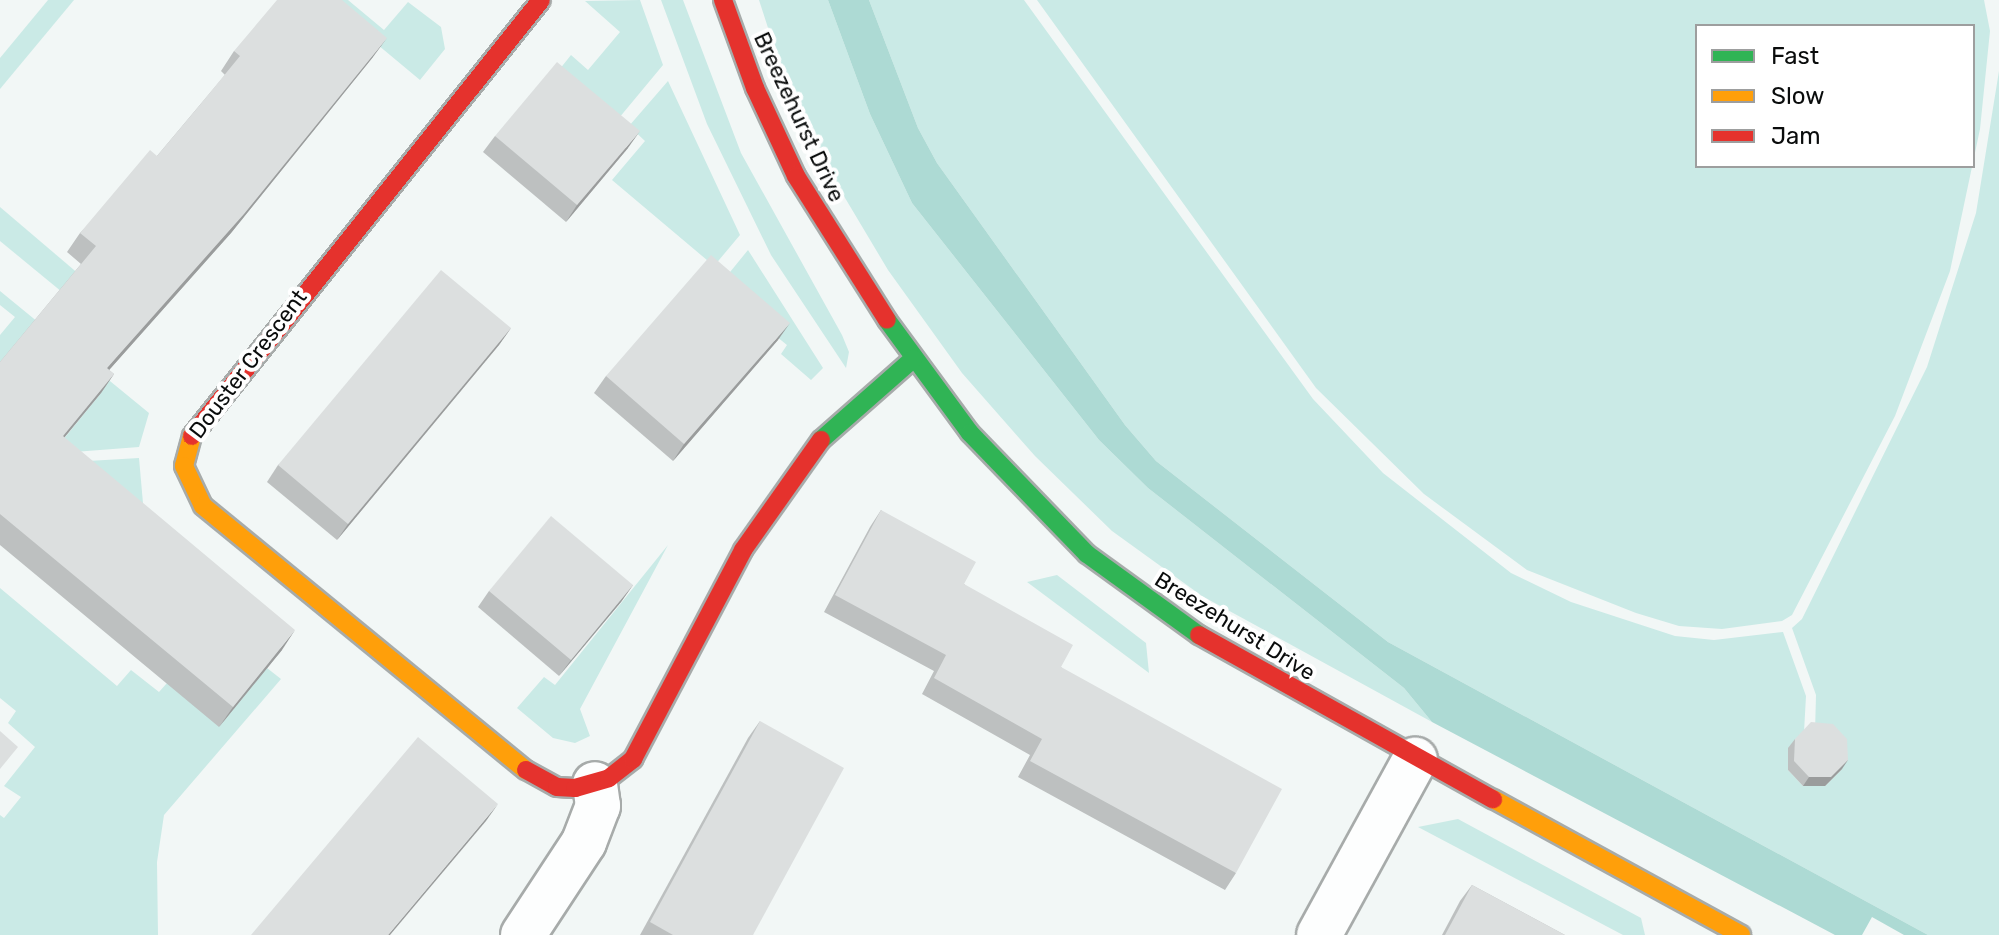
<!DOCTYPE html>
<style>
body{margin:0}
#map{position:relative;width:1999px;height:935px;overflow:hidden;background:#f2f7f6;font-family:Rubik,sans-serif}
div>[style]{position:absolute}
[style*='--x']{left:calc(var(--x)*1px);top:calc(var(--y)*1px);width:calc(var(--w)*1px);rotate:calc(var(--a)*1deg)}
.green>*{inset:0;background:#caeae6}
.forest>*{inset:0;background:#addad4}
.roads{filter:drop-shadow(2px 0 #a7abaa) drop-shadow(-2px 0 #a7abaa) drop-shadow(0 2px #a7abaa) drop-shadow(0 -2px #a7abaa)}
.street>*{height:44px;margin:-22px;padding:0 22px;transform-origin:22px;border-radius:22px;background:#fdfefe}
.fast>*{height:18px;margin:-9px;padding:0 9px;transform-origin:9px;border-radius:9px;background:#30b455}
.slow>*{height:18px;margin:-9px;padding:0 9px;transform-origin:9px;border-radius:9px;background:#ff9f0a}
.jam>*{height:18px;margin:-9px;padding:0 9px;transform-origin:9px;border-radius:9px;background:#e5322d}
.wall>*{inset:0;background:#bdc0c0}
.shaded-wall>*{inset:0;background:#9a9c9c}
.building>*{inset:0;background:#dcdfdf}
span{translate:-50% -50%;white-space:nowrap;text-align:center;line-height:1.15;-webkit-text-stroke:8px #fff;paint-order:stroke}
.street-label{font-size:22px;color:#0a0c0c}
.legend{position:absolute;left:1695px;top:24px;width:280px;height:144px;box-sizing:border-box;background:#fff;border:2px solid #9d9e9e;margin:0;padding:10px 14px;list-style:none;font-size:24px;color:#0a0c0c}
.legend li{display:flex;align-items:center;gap:16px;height:40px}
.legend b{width:40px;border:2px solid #9d9e9e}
</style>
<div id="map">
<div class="green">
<div style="clip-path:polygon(48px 0,74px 0,0 89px,0 58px)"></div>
<div style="clip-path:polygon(324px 0,348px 0,384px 30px,408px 2px,441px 27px,445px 49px,420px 80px)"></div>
<div style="clip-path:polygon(640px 0,663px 65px,619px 118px,559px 70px,571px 55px,588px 70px,620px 32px,585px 1px)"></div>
<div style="clip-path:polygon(661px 0,683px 0,741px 153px,842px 335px,849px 352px,846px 368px,771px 255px,707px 124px)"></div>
<div style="clip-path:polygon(759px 0,828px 0,870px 114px,912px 203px,1099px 440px,1148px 488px,1404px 688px,1432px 722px,1202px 596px,1112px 531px,1035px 456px,962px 373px,888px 270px,823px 161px,779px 62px)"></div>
<div style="clip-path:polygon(869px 0,1024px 0,1313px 399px,1383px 473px,1511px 573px,1571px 602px,1675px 636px,1714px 640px,1783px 632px,1806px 696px,1804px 732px,1788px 770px,1803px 786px,1825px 786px,1842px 769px,1815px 732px,1816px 695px,1792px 628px,1802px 619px,1927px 367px,1976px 213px,1999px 71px,1999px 935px,1928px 935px,1388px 642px,1156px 461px,1125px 425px,937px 163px,918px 128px)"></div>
<div style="clip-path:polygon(evenodd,1037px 0,1984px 0,1990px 31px,1980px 129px,1950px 271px,1895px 416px,1792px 615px,1782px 621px,1722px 629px,1679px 626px,1636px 613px,1527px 570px,1424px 494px,1316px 388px,1037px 0,1973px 26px,1973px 166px,1697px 166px,1697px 26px,1973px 26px)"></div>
<div style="clip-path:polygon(668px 81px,740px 235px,714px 266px,612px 180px,645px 141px,629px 126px)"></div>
<div style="clip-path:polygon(0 207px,94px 287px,79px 306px,0 241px)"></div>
<div style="clip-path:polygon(748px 250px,823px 368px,811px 380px,781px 354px,787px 345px,717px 288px)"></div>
<div style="clip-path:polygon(0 291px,149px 413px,139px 447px,74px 452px,62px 441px,101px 393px,0 365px,0 335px,15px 317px,0 305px)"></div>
<div style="clip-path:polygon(139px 458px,146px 537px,71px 462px)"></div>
<div style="clip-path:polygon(668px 545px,580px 709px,590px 736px,575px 743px,553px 738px,517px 708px,544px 677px,555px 685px)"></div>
<div style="clip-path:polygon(1057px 575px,1146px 643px,1149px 673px,1027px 582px)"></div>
<div style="clip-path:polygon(0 588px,117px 686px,131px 670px,159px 692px,167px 683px,219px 726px,267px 668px,281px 679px,164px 815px,157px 862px,158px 935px,0 935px,0 815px,4px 818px,21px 797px,4px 786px,35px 747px,8px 723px,16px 711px,0 698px)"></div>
<div style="clip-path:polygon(1458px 819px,1641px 918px,1645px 935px,1623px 935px,1418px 827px)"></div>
</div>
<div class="forest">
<div style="clip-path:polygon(828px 0,869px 0,918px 128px,937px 163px,1125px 425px,1156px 461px,1388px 642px,1928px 935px,1904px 935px,1872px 917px,1862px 935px,1835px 935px,1432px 722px,1404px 688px,1148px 488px,1099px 440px,912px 203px,870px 114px)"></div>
</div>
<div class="roads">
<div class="street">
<div style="--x:523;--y:935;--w:111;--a:-56.7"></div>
<div style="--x:584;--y:842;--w:39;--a:-69"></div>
<div style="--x:598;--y:806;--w:22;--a:-98"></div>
<div style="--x:1319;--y:935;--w:200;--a:-61.3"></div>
</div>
<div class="fast">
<div style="--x:887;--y:320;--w:140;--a:53.7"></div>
<div style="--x:970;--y:433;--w:168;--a:46"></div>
<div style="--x:1087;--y:554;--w:138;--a:35.9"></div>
<div style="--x:821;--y:440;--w:123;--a:-41.4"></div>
</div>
<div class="slow">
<div style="--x:192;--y:436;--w:31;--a:105"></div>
<div style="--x:184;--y:466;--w:44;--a:64.6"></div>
<div style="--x:203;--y:506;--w:417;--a:39.3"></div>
<div style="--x:1493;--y:799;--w:283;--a:28.7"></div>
</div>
<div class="jam">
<div style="--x:723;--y:0;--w:94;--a:70"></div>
<div style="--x:755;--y:88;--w:97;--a:65"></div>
<div style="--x:796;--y:176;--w:170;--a:57.7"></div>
<div style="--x:192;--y:436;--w:558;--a:-51.32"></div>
<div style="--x:1199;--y:635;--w:337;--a:29.2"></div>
<div style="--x:526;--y:770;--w:35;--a:29"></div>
<div style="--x:557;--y:787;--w:18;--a:3"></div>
<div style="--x:575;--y:788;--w:35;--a:-16"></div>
<div style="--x:609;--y:778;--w:31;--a:-38"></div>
<div style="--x:633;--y:759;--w:236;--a:-62.2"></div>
<div style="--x:743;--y:550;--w:135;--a:-54.7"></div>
</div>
</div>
<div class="wall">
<div style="clip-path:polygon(234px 51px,373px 57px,231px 233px,109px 370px,114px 374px,101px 393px,64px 438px,282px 650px,219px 727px,0 545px,0 362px,81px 264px,67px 252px,80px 233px,157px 156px,225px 75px,221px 71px)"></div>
<div style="clip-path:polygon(495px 136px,628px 148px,566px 222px,483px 152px)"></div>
<div style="clip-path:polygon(511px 328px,499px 345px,337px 540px,267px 482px,278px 465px)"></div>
<div style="clip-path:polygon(778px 340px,673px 461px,594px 393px,606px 376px)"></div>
<div style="clip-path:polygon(881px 510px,964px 584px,1061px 667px,1236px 873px,1225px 890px,1018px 777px,1030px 755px,922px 694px,934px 671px,824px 612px,870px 527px)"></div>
<div style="clip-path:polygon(633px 585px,621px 602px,559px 676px,478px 607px,489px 591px)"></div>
<div style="clip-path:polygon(760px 721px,753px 935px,640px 935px,748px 738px)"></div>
<div style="clip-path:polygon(1795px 739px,1842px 769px,1825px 786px,1803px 786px,1788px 770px,1788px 748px)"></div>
<div style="clip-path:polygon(1472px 885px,1565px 935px,1442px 935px,1460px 901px)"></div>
</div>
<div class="shaded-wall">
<div style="clip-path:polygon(387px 38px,373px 57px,231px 233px,94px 387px,107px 368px)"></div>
<div style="clip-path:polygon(640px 131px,628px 148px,566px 222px,577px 205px)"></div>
<div style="clip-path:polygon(790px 323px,778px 340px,673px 461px,684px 444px)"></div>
<div style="clip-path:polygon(511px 328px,499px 345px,337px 540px,348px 524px)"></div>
<div style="clip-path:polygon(114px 374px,101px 393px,49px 456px,63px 436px)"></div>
<div style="clip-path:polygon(633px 585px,621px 602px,559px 676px,571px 660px)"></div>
<div style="clip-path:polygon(295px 630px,282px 650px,219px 727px,233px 707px)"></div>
<div style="clip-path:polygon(1848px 760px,1842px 769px,1825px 786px,1803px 786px,1809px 777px)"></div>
<div style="clip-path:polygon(498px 804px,486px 821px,390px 935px,388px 935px)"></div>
</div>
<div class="building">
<div style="clip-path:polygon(277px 0,342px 0,387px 38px,244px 214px,107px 368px,114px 374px,63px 436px,295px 630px,233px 707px,0 514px,0 362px,96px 246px,80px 233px,150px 150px,157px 156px,199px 106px,240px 56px,234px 51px)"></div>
<div style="clip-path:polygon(557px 62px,640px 131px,577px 205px,495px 136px)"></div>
<div style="clip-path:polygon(711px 255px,790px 323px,684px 444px,606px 376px)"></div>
<div style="clip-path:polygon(441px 270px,511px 328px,348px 524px,278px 465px)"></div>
<div style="clip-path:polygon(881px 510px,976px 562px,964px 584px,1073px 645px,1061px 667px,1282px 789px,1236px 873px,1030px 761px,1042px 739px,934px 678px,946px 655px,835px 595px)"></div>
<div style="clip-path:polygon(551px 516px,633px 585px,571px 660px,489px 591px)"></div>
<div style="clip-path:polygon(760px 721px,844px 768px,753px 935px,673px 935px,650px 922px)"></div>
<div style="clip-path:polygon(1811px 722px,1833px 724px,1847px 739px,1848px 760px,1831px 777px,1809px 777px,1794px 761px,1795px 739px)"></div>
<div style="clip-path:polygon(0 731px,18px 747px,0 769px)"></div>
<div style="clip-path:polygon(418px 737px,498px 804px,388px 935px,251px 935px)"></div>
<div style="clip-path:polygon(1472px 885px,1565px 935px,1445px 935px)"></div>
</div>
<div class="street-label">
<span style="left:799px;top:117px;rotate:65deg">Breezehurst Drive</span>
<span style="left:248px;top:364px;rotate:-53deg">Douster Crescent</span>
<span style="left:1235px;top:626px;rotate:32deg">Breezehurst Drive</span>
</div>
<ul class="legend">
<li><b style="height:10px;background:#30b455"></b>Fast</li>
<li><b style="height:10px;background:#ff9f0a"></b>Slow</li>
<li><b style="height:10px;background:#e5322d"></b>Jam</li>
</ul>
</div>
